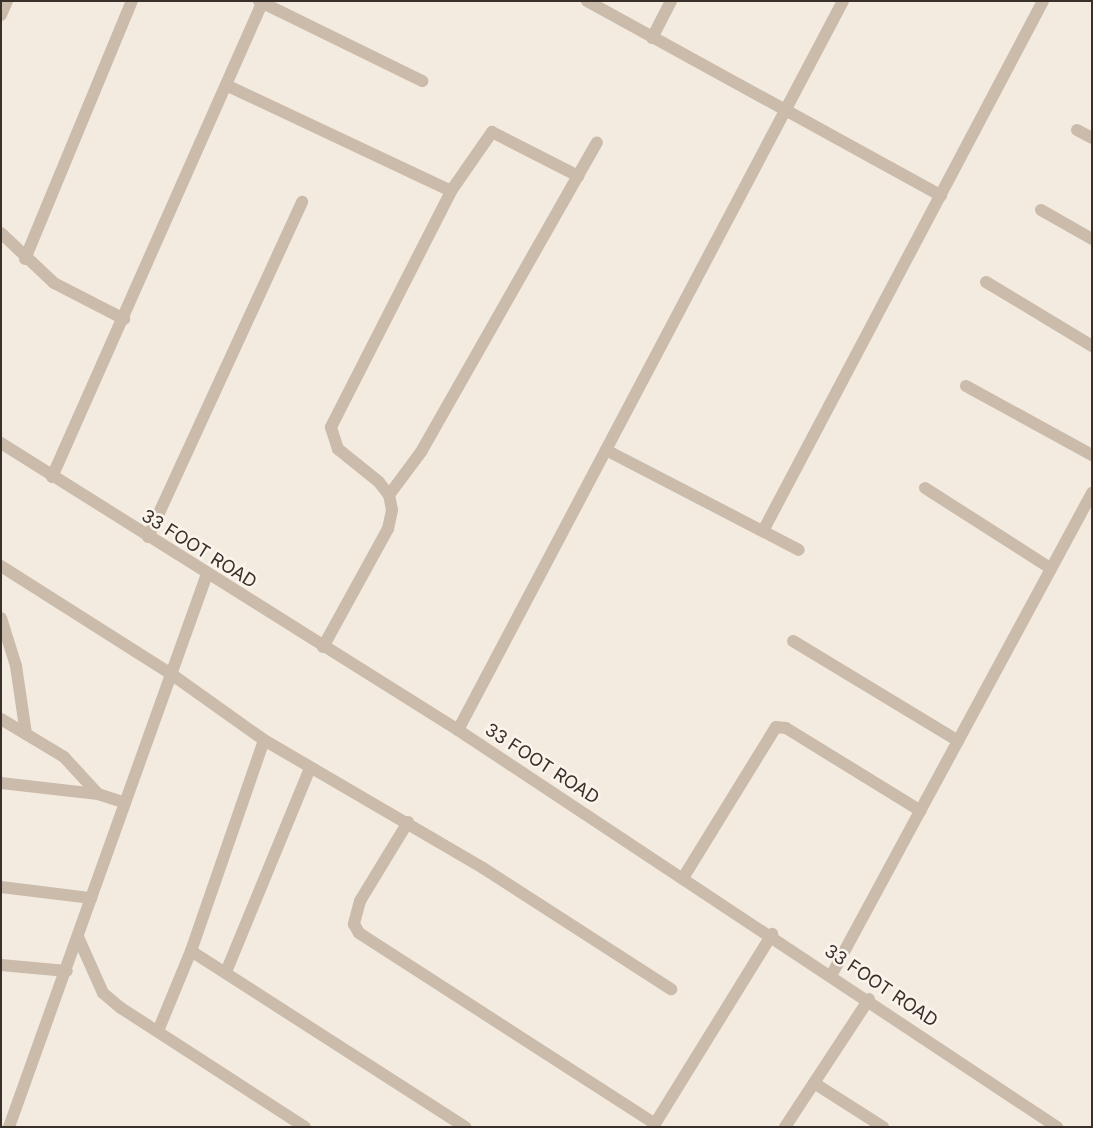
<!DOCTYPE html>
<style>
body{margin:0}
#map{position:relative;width:1093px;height:1128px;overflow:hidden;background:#f3ebdf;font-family:Inter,sans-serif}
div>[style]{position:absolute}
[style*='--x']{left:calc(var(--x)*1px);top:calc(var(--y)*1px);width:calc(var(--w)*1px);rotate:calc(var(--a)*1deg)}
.street>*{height:12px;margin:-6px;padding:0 6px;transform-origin:6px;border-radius:6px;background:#cbbbab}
span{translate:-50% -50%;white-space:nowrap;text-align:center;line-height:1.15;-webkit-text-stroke:5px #faf4ec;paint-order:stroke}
.street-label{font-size:18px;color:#39302a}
.frame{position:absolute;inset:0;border:2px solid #39302a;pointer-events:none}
</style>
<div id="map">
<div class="street">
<div style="--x:259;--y:1;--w:182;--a:26.1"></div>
<div style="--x:587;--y:1;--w:404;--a:28.8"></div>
<div style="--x:1;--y:15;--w:15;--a:-67"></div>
<div style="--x:652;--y:38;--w:42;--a:-62.8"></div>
<div style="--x:228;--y:86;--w:246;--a:25.2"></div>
<div style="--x:1077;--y:130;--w:17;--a:28"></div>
<div style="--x:1041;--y:210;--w:59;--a:29.6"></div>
<div style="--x:1;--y:233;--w:73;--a:43.3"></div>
<div style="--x:54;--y:283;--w:79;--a:27.2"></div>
<div style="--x:25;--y:259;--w:279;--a:-67.5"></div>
<div style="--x:986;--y:282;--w:124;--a:31.1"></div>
<div style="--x:966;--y:386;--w:144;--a:28.7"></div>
<div style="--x:1;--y:443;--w:540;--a:32.13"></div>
<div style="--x:458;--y:730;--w:719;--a:33.54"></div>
<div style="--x:606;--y:450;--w:217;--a:27.4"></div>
<div style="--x:52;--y:477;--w:521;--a:-66.09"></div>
<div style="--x:925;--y:488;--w:148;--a:32.6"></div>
<div style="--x:389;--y:495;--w:54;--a:-53.3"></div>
<div style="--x:421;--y:452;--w:356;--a:-60.4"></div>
<div style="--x:763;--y:531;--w:599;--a:-62.15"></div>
<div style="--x:148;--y:537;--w:369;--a:-65.3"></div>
<div style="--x:1;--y:566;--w:205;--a:32.4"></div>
<div style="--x:174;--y:676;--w:110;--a:35.4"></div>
<div style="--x:264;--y:740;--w:254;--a:30.3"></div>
<div style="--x:483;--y:868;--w:224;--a:32.8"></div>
<div style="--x:1;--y:618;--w:50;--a:72.6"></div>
<div style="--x:16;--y:666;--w:69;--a:81.6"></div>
<div style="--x:793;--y:641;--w:193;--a:31.2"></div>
<div style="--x:323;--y:647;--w:135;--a:-61.2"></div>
<div style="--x:388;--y:529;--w:19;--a:-78"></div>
<div style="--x:392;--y:510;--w:15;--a:-101"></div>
<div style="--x:389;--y:495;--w:16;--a:-128"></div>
<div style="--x:379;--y:482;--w:53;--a:-141.2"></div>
<div style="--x:338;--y:449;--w:23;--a:-108"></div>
<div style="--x:331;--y:427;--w:265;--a:-63"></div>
<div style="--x:451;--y:191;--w:72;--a:-55.2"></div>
<div style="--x:492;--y:132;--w:97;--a:27.1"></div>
<div style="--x:1;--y:719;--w:74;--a:31.1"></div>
<div style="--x:64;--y:757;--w:50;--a:47.4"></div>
<div style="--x:458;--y:730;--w:824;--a:-62.16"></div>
<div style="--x:1;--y:783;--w:98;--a:6.5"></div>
<div style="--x:98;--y:794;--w:28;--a:18"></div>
<div style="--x:408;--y:822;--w:92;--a:121.3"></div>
<div style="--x:360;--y:901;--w:24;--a:105"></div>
<div style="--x:354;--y:924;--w:10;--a:61"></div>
<div style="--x:359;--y:933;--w:352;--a:32.8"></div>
<div style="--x:683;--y:878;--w:177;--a:-58.4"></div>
<div style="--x:776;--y:727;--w:10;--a:6"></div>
<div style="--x:786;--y:728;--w:158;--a:31.6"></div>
<div style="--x:1;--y:887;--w:91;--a:7"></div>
<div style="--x:91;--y:898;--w:344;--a:-70.3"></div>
<div style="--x:78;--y:937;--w:61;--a:65.9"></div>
<div style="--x:103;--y:993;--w:23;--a:40"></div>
<div style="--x:121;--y:1008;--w:219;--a:32.9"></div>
<div style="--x:191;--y:951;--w:326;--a:32.7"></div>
<div style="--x:1;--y:965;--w:66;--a:5.2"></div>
<div style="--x:226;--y:972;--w:221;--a:-67.6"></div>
<div style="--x:832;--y:974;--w:547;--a:-61.61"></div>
<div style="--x:158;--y:1031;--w:87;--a:-67.6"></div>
<div style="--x:191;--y:951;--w:223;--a:-70.9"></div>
<div style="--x:814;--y:1083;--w:82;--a:32.5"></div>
<div style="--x:9;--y:1127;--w:243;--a:-70.3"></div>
<div style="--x:653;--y:1127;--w:227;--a:-58.3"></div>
<div style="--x:785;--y:1127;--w:153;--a:-56.7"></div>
</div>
<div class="street-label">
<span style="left:199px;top:549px;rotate:32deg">33 FOOT ROAD</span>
<span style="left:542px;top:764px;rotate:33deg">33 FOOT ROAD</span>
<span style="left:881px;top:986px;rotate:34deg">33 FOOT ROAD</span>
</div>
<div class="frame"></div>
</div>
